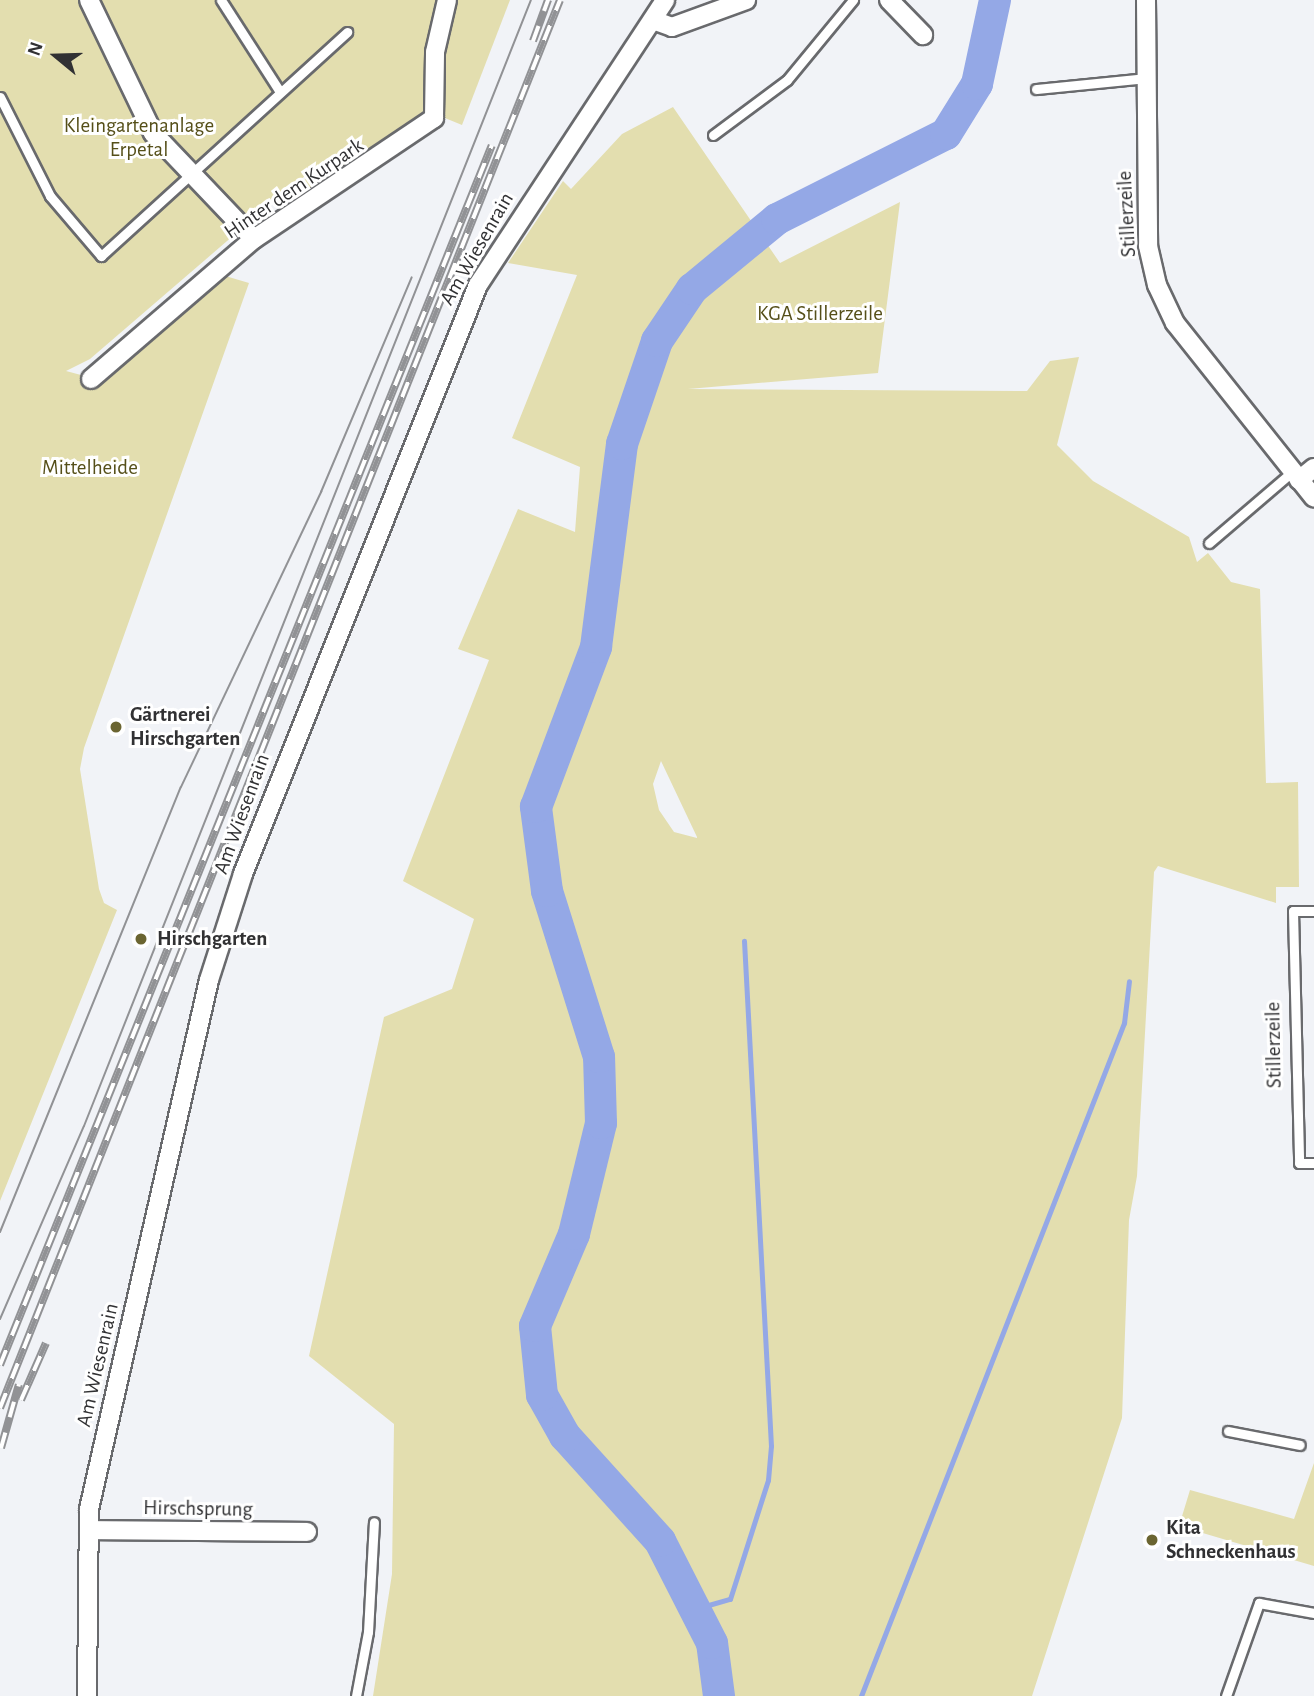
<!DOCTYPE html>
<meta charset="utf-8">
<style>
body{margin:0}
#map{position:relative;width:1314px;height:1696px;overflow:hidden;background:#f1f3f7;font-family:"Alegreya Sans",sans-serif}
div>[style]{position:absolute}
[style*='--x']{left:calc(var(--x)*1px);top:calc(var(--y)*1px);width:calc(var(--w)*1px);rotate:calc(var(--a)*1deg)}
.green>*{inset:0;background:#e3deaf}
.stream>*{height:5px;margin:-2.5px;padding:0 2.5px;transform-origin:2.5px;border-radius:2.5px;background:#94a8e6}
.river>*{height:32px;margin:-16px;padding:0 16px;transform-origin:16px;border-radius:16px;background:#94a8e6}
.roads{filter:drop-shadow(2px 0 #696a6d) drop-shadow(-2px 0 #696a6d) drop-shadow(0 2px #696a6d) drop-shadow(0 -2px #696a6d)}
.lane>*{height:9px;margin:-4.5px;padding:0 4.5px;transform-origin:4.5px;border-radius:4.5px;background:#fff}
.street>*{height:18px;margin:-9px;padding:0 9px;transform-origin:9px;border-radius:9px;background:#fff}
.tram>*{height:2px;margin:-1px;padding:0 1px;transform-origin:1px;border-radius:1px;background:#919295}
.rail>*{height:8px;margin-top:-4px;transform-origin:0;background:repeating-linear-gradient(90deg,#fff 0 16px,#919295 0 32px);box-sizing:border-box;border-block:2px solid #919295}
.dots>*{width:19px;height:19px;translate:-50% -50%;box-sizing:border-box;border:4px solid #fff;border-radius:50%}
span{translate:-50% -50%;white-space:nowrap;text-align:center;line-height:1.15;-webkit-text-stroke:6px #fff;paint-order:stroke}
.park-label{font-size:21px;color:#554f19}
.street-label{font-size:21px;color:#313133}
.poi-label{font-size:21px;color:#313133;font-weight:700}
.left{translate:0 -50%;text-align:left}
.north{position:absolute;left:21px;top:21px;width:70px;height:70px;-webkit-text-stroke:5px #fff;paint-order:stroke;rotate:289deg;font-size:19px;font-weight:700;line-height:28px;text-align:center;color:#313133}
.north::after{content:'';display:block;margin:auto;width:24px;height:32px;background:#313133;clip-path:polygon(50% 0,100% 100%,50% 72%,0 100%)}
</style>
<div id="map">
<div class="green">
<div style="clip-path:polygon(0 0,441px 0,429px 45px,424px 111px,409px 130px,299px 203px,292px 190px,331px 158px,291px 186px,90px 359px,66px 371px,96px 379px,222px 275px,249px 283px,84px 748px,80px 769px,99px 889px,104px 903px,117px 910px,0 1201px)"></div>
<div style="clip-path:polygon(453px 0,510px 0,462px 125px,440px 116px,442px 53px)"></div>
<div style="clip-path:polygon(evenodd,673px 107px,780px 263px,900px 202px,878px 373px,688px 389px,1027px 391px,1050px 361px,1079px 357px,1057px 445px,1093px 481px,1189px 537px,1197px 562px,1208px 553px,1231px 582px,1260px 589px,1266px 783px,1298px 782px,1299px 887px,1276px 887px,1276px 903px,1158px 866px,1154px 872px,1137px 1176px,1129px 1220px,1122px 1418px,1032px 1696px,373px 1696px,392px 1574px,394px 1424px,309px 1356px,384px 1017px,452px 989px,474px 919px,403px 881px,489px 660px,458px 649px,518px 509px,575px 532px,580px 467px,512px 438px,577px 275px,508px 263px,563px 181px,571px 189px,622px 134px,673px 107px,661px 761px,697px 837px,697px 838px,674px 832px,659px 810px,653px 784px,661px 761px)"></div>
<div style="clip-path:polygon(1314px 1463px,1314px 1566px,1179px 1526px,1190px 1490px,1294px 1519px)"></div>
</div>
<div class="stream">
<div style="--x:698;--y:1608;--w:33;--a:-16"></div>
<div style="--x:730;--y:1599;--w:125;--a:-72.3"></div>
<div style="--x:768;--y:1480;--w:34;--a:-85"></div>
<div style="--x:771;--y:1446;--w:506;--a:-93.06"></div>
<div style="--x:861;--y:1696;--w:723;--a:-68.66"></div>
<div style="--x:1124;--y:1023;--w:42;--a:-83.2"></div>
</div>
<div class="river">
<div style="--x:719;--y:1696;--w:53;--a:-97.5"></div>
<div style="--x:712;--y:1643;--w:114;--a:-117"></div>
<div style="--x:660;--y:1541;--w:142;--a:-132.1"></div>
<div style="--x:565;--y:1436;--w:47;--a:-119.3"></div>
<div style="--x:542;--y:1395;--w:69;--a:-95.8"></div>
<div style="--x:535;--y:1326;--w:100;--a:-67"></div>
<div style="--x:574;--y:1234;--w:114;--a:-76.3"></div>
<div style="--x:601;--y:1123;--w:66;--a:-91.7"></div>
<div style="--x:599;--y:1057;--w:174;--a:-107.4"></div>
<div style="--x:547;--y:891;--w:85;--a:-97.5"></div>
<div style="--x:536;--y:807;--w:171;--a:-69.4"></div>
<div style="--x:596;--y:647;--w:205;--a:-82.7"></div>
<div style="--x:622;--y:444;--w:109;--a:-71.2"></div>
<div style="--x:657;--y:341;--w:63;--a:-56.1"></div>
<div style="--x:692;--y:289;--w:110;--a:-39.5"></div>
<div style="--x:777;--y:219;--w:189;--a:-26.7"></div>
<div style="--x:946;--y:134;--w:59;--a:-58.2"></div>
<div style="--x:977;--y:84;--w:86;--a:-77.9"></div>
</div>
<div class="roads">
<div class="lane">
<div style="--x:221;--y:0;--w:109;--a:57.3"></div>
<div style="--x:1036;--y:89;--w:112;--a:-5.7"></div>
<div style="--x:0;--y:97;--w:111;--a:63.2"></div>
<div style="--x:50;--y:196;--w:79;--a:49.6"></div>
<div style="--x:101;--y:256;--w:333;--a:-42.3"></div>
<div style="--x:713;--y:135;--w:92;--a:-36.6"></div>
<div style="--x:787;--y:80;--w:104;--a:-50.5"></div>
<div style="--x:1209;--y:543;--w:111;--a:-40.6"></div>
<div style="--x:1314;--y:911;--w:21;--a:180"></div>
<div style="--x:1293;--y:911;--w:252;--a:88.6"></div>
<div style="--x:1299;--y:1163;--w:15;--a:0"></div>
<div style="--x:1228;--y:1431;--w:73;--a:11"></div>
<div style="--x:356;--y:1696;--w:65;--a:-79.4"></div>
<div style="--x:368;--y:1632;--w:110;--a:-86.9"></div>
<div style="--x:1226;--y:1696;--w:99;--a:-70.5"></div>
<div style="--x:1259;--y:1603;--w:56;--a:10.3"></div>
</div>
<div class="street">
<div style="--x:89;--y:0;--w:148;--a:64.3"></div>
<div style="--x:153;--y:133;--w:146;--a:46.4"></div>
<div style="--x:889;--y:0;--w:49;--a:45.8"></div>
<div style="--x:1146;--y:0;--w:246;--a:89.5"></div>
<div style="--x:1148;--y:246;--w:40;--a:77"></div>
<div style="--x:1157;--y:285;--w:42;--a:64.7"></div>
<div style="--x:1175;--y:323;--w:223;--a:51.5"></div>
<div style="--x:653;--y:20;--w:20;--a:20"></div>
<div style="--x:672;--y:27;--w:79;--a:-20"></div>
<div style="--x:91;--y:379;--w:215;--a:-40.7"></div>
<div style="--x:254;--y:239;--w:217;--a:-33.9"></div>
<div style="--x:434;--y:118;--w:66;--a:-89.1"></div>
<div style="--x:435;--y:52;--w:53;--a:-77"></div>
<div style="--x:1299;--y:480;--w:19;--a:-39"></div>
<div style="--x:89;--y:1530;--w:218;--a:0.5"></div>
<div style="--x:87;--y:1696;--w:187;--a:-89.4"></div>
<div style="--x:89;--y:1509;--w:542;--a:-77.22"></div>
<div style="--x:209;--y:980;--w:111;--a:-72.2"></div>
<div style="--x:243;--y:874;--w:634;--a:-68.25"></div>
<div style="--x:478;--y:285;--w:341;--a:-56.7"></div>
</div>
</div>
<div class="tram">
<div style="--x:0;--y:1232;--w:480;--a:-67.9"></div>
<div style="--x:181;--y:787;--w:327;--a:-64.6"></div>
<div style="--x:321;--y:492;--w:233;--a:-67.1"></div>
<div style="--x:0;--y:1319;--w:210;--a:-66.5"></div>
<div style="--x:84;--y:1126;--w:1211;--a:-68.35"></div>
</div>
<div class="rail">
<div style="--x:533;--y:41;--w:44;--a:-69.9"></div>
<div style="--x:0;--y:1365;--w:1315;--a:-68.04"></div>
<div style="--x:21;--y:1400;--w:62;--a:-66.3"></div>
<div style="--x:0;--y:1408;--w:1515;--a:-68.31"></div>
<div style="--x:1;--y:1448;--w:66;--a:-74.3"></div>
</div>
<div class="dots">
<div style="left:116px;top:727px;background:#6b6531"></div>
<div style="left:141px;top:939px;background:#6b6531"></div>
<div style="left:1152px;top:1540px;background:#6b6531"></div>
</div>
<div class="park-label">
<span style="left:139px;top:138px">Kleingartenanlage<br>Erpetal</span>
<span style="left:820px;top:314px">KGA Stillerzeile</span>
<span style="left:90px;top:468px">Mittelheide</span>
</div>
<div class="street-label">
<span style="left:294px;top:189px;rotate:-34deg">Hinter dem Kurpark</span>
<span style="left:1127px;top:214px;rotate:-93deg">Stillerzeile</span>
<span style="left:477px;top:249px;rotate:-60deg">Am Wiesenrain</span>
<span style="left:242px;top:814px;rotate:-70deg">Am Wiesenrain</span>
<span style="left:1274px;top:1045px;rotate:-91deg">Stillerzeile</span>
<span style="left:98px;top:1365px;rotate:-77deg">Am Wiesenrain</span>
<span style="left:198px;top:1509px;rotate:1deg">Hirschsprung</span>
</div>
<div class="poi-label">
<span class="left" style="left:130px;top:727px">Gärtnerei<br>Hirschgarten</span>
<span class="left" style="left:157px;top:939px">Hirschgarten</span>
<span class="left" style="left:1166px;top:1540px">Kita<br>Schneckenhaus</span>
</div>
<div class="north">N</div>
</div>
